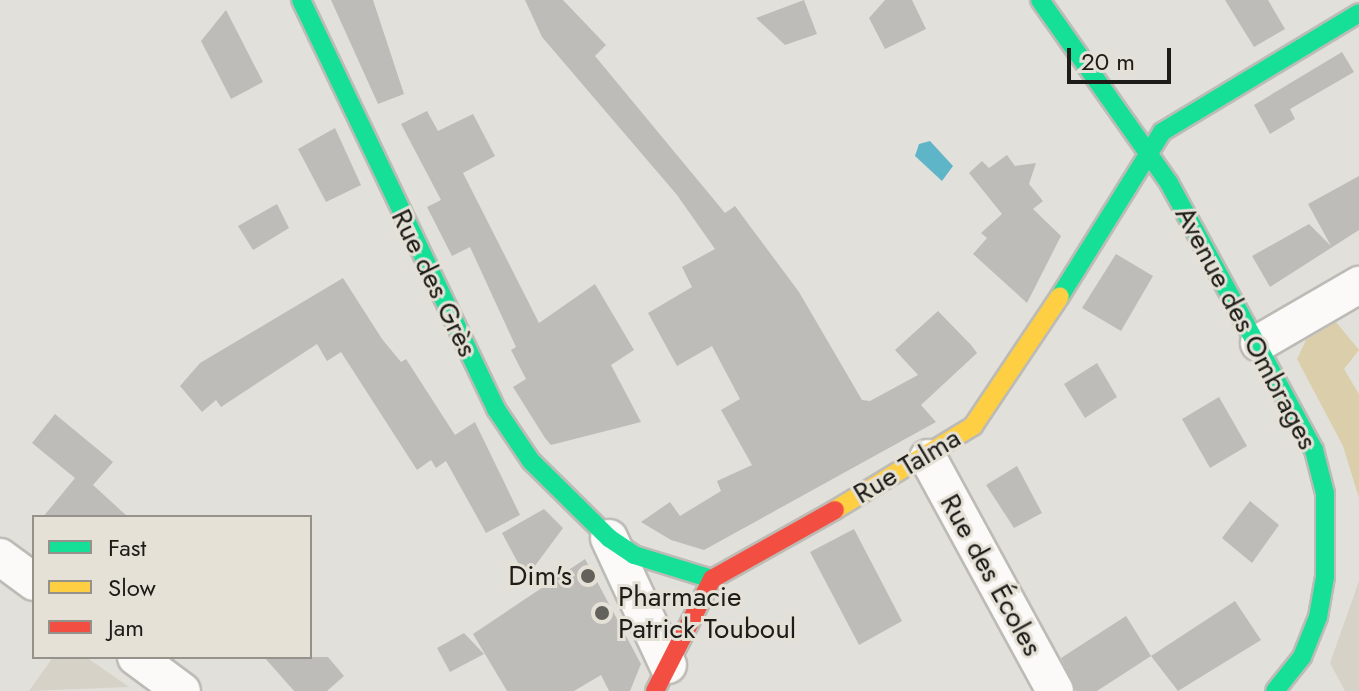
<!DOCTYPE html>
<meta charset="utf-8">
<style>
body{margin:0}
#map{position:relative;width:1359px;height:691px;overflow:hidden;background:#e2e0da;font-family:Jost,sans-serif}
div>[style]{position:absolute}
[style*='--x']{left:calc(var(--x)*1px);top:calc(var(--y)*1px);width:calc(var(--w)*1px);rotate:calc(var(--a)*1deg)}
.built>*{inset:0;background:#d7d2c7}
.green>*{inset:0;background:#dbceab}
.water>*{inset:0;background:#5eb5c8}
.building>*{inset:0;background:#bebcb8}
.roads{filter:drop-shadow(2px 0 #bdbbb6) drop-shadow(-2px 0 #bdbbb6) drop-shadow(0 2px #bdbbb6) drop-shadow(0 -2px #bdbbb6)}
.street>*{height:36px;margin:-18px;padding:0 18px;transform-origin:18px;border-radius:18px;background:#fbfaf9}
.fast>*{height:18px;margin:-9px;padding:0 9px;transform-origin:9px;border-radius:9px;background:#16e098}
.slow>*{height:18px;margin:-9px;padding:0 9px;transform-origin:9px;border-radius:9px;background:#ffcf43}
.jam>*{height:18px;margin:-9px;padding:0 9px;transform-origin:9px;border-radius:9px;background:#f24e42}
.dots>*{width:22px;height:22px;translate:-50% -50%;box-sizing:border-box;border:4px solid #e5e1d7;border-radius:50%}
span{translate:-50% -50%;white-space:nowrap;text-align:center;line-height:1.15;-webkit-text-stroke:6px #e5e1d7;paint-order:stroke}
.street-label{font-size:28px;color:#1d1c18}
.poi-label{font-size:28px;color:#1d1c18}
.right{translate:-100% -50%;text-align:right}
.left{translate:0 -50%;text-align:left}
.legend{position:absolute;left:32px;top:515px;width:280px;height:144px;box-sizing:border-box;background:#e5e1d7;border:2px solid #95928b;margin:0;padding:10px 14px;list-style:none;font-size:24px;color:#1d1c18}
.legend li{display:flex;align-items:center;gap:16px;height:40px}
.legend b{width:40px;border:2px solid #95928b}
.scale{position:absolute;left:1067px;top:48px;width:104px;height:36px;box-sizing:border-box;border:4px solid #1d1c18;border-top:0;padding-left:10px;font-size:24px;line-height:28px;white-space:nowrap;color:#1d1c18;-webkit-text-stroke:6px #e5e1d7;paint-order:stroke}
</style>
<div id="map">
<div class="built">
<div style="clip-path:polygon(1359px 581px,1359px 691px,1345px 691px,1330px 663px)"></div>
<div style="clip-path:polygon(53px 657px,86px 657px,129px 687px,29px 691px)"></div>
</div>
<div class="green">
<div style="clip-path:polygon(1336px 322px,1359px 350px,1344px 369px,1359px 394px,1359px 498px,1343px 446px,1297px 359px,1306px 340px)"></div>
</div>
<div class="water">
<div style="clip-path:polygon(930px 141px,953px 166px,942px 181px,915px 156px,919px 144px)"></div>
</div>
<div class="building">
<div style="clip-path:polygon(331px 0,373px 0,404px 94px,378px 104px)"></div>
<div style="clip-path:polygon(525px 0,563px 0,606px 45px,595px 56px,725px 213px,735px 206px,799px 292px,862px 400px,870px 401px,918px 375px,895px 350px,938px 311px,971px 345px,977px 353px,921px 405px,936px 422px,704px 550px,671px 540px,641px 522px,670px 502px,680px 516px,721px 491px,717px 481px,752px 465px,721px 410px,740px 399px,712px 346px,677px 366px,648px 313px,692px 287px,682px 267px,715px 249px,677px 195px,542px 37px)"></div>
<div style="clip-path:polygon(804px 0,817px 34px,785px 45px,756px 18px)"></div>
<div style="clip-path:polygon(885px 0,912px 0,926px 29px,885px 49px,869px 18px)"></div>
<div style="clip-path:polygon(1225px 0,1268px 0,1285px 29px,1254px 47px)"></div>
<div style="clip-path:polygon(226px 10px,263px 82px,231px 99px,201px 41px)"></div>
<div style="clip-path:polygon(1342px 52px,1354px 72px,1290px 109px,1295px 119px,1270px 134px,1254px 105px)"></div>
<div style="clip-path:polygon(427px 111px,438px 131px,473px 114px,495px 156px,463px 173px,539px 323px,595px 284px,634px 350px,611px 365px,641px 422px,551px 445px,545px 438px,513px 387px,526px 379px,511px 350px,516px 347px,470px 247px,452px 256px,427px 207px,441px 200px,401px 124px)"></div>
<div style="clip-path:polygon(335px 128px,361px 185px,326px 202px,298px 149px)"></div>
<div style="clip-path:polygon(1007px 155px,1015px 166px,1036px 163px,1029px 184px,1043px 201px,1033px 209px,1061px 236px,1027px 303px,973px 254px,987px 238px,981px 233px,1002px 214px,969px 173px,982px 161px,989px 168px)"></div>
<div style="clip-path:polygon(1359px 176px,1359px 230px,1270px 287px,1252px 256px,1309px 224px,1331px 246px,1308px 204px)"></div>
<div style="clip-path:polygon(277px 204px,289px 228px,253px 250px,238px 226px)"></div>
<div style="clip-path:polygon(1116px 254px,1153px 276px,1121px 331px,1082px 308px)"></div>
<div style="clip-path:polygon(343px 278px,382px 339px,401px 362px,406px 359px,455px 435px,475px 422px,520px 515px,486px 533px,446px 461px,436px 468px,431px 460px,417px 470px,341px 352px,327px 361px,317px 344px,221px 407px,216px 400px,202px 412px,180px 386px,200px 363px)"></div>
<div style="clip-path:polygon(1097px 363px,1117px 397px,1085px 418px,1064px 384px)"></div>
<div style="clip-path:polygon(1219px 397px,1247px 446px,1210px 468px,1182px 419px)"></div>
<div style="clip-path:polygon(55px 414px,113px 462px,93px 485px,128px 517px,43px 517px,75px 478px,32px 443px)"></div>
<div style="clip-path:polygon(1017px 466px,1042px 513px,1014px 528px,986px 485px)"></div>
<div style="clip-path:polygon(1250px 501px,1279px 525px,1252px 563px,1222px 538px)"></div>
<div style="clip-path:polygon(544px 509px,563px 528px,526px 578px,502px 533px)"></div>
<div style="clip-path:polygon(854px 529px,902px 621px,859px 645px,810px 552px)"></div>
<div style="clip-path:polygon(585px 559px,641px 664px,630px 691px,609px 691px,601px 675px,574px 691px,507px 691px,473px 634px)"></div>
<div style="clip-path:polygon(1235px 601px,1261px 640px,1178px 691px,1151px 656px,1097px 691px,1076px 691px,1061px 658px,1126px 616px,1151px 656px)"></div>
<div style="clip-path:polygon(464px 633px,484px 654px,450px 672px,437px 648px)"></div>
<div style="clip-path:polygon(264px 657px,328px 657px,344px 676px,327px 691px,294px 691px)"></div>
</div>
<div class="roads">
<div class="street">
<div style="--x:1259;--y:343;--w:116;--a:-30.1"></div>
<div style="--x:928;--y:458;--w:265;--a:61.4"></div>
<div style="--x:609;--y:538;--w:140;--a:65.1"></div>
<div style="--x:0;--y:557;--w:42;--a:36.3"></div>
<div style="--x:136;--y:657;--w:57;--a:36.5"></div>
</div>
<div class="fast">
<div style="--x:301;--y:0;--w:453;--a:64.5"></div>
<div style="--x:496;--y:409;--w:63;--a:56.1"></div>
<div style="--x:531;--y:461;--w:110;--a:44.6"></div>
<div style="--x:609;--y:538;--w:30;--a:34"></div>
<div style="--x:634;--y:555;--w:82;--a:17.1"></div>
<div style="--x:1040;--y:0;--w:224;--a:54.8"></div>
<div style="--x:1169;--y:183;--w:304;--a:61.5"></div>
<div style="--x:1314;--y:450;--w:44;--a:75.7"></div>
<div style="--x:1325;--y:493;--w:84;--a:90"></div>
<div style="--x:1325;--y:577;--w:41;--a:99.9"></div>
<div style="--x:1318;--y:617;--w:43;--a:111.8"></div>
<div style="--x:1302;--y:657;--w:43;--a:128.5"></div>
<div style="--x:1060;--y:296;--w:193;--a:-58.1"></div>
<div style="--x:1162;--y:132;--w:230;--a:-31.1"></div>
</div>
<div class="slow">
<div style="--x:835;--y:510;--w:162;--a:-31.3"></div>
<div style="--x:973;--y:426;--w:156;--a:-56.2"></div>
</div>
<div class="jam">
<div style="--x:655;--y:691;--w:126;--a:-63"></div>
<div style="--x:712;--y:579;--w:141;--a:-29.3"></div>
</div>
</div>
<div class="dots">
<div style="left:588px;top:576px;background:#62615c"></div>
<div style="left:602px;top:613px;background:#62615c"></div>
</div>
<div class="street-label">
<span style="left:434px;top:283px;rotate:64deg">Rue des Grès</span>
<span style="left:1246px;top:328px;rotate:62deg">Avenue des Ombrages</span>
<span style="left:907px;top:466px;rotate:-31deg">Rue Talma</span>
<span style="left:991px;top:575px;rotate:61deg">Rue des Écoles</span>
</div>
<div class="poi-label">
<span class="right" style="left:572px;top:576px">Dim's</span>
<span class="left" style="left:618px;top:613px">Pharmacie<br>Patrick Touboul</span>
</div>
<ul class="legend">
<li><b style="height:10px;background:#16e098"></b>Fast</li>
<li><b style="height:10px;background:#ffcf43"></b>Slow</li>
<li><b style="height:10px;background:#f24e42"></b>Jam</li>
</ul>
<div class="scale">20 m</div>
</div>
